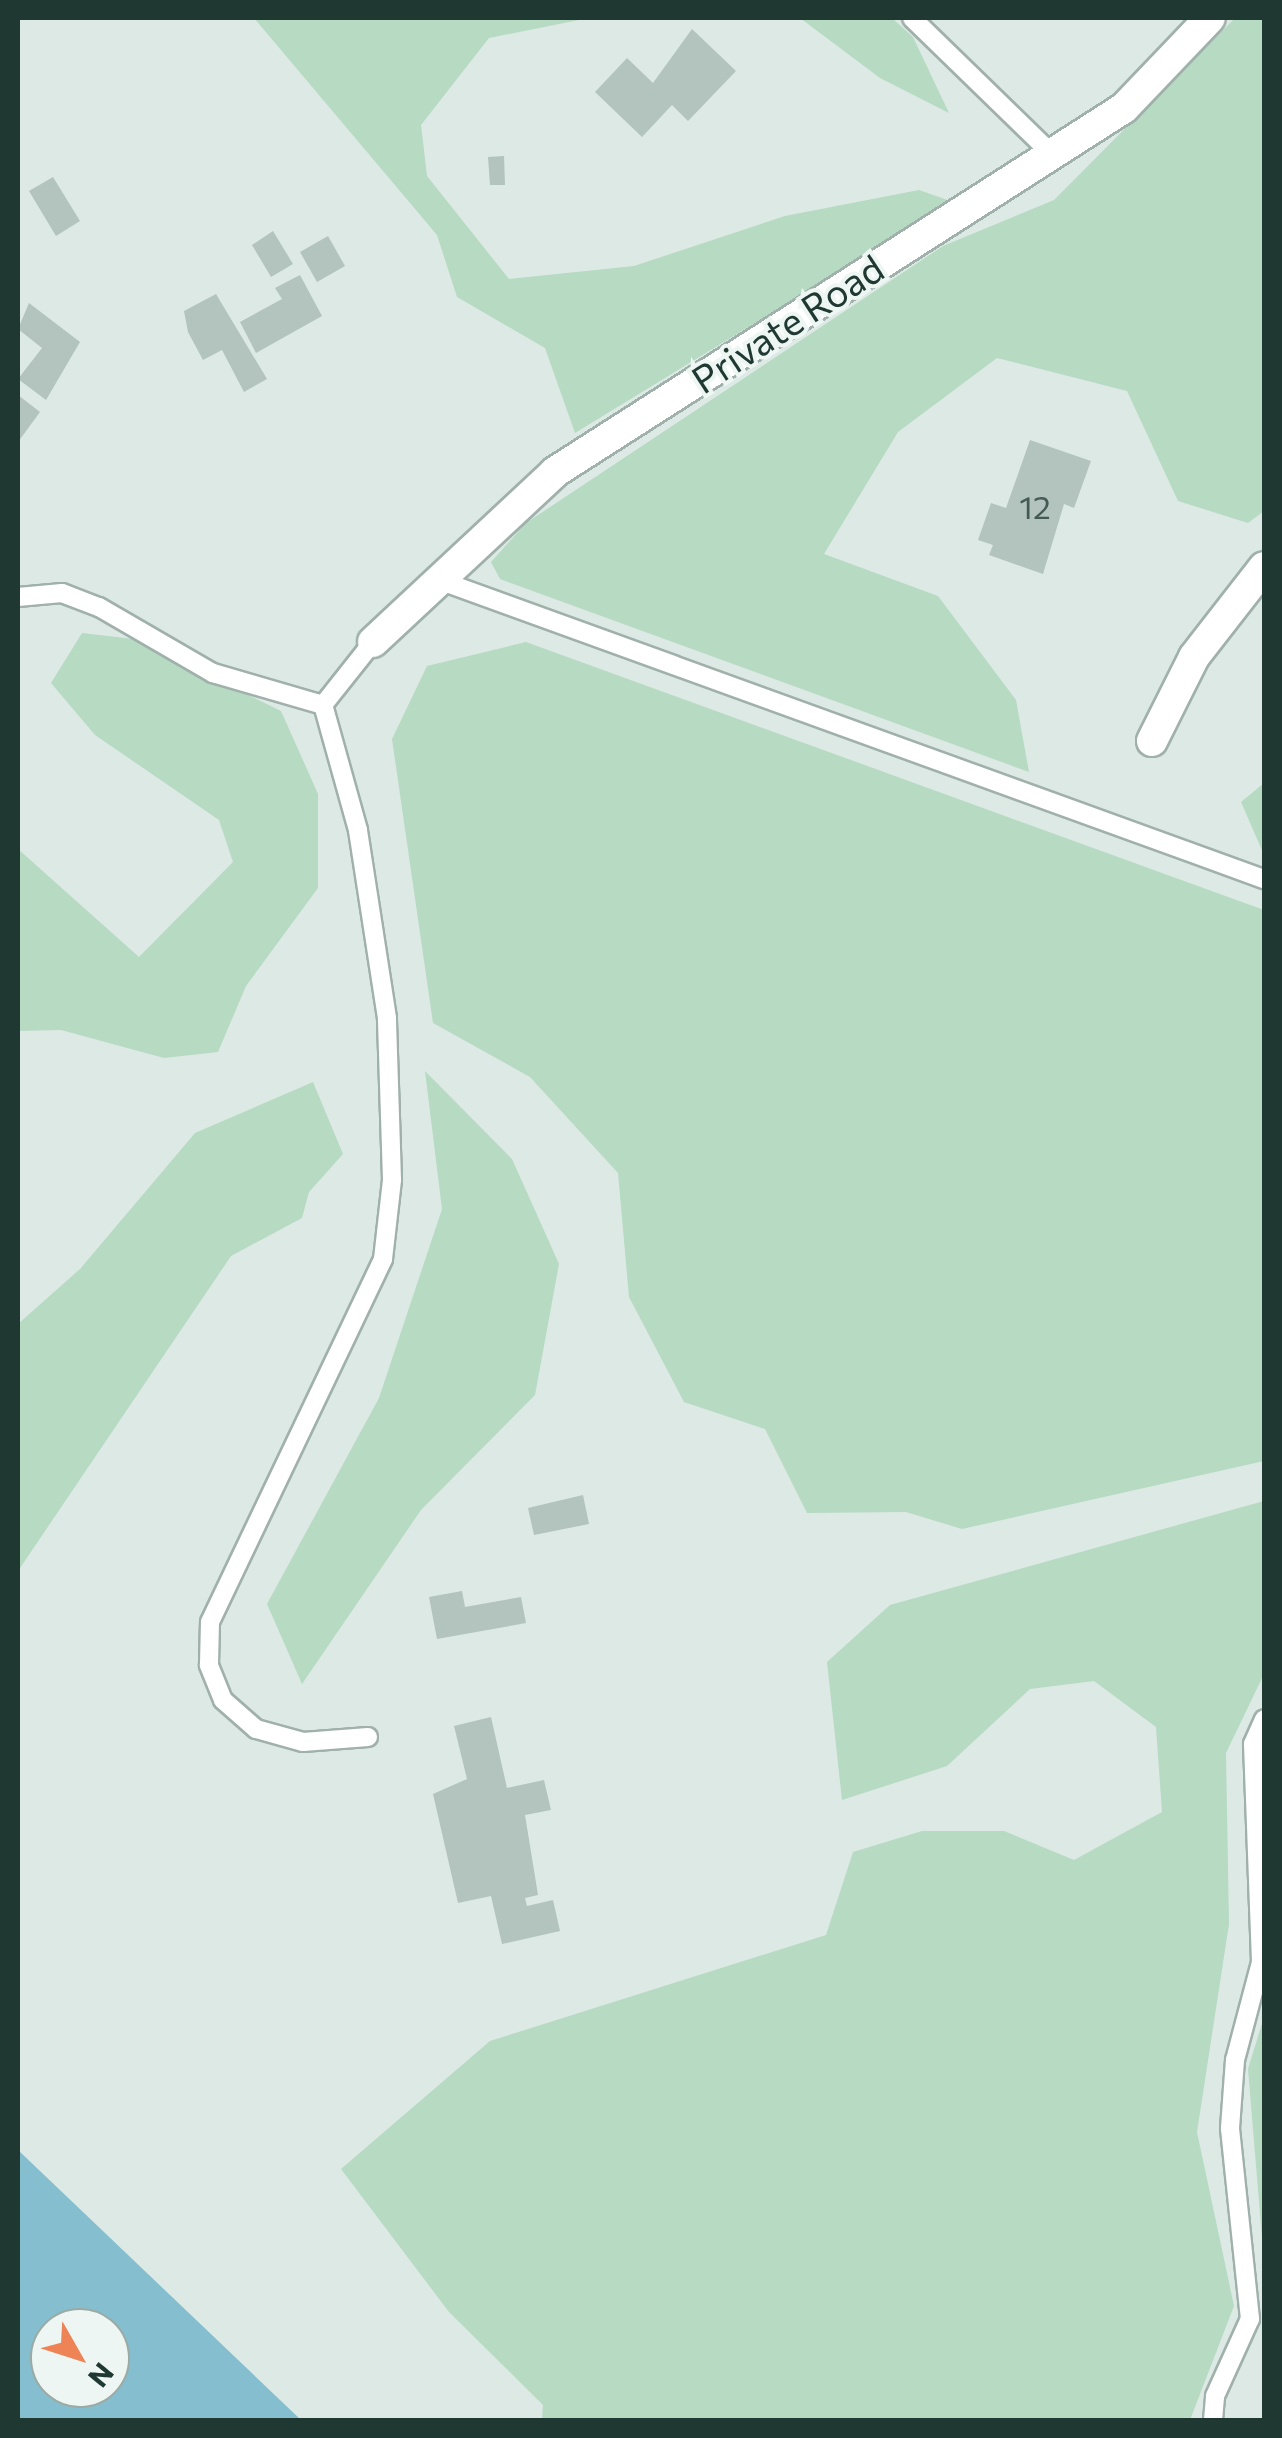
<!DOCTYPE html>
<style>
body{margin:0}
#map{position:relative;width:1282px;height:2438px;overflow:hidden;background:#dde9e4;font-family:Commissioner,sans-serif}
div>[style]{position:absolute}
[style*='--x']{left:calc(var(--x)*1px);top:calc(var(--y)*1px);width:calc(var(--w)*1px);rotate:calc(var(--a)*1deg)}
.green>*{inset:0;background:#b6dac2}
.water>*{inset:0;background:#85bece}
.building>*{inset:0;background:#b3c3bd}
.roads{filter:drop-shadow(2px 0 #a0b0ab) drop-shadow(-2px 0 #a0b0ab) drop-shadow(0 2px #a0b0ab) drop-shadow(0 -2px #a0b0ab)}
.service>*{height:18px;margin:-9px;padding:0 9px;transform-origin:9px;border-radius:9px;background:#fff}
.minor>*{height:30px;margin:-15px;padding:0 15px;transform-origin:15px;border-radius:15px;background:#fff}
span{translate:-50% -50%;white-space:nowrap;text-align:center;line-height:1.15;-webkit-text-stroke:8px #edf6f2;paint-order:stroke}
.number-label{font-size:32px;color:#445b55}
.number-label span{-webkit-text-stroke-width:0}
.street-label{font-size:38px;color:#1f3832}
.frame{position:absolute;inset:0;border:20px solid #1f3832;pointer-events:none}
.north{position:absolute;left:30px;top:2308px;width:100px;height:100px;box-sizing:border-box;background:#edf6f2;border:2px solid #9baaa5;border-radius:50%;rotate:129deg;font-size:28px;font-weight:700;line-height:40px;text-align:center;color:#1f3832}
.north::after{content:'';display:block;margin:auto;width:35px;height:45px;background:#ee8456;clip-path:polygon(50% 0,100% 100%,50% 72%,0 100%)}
</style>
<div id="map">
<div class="green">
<div style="clip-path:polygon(254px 18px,589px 18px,489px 38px,421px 125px,427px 176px,509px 279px,634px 266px,785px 216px,919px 190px,953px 202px,575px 433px,545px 348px,457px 297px,437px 235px)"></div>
<div style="clip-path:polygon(800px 18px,892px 18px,913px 37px,949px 113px,880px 78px)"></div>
<div style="clip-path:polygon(1235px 18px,1264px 18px,1264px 511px,1248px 523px,1178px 501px,1127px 391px,997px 358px,898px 432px,824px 554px,938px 596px,1016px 700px,1029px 772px,500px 579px,491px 562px,526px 523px,943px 246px,1054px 200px)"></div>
<div style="clip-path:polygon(82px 633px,133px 639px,281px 711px,318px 794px,318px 888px,246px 986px,218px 1052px,164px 1058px,61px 1030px,18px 1031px,18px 849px,139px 957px,233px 862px,219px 820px,95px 735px,51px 683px)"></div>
<div style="clip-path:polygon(526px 642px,1264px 910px,1264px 1461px,962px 1529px,906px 1512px,807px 1513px,765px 1429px,684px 1402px,629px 1297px,618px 1173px,530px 1077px,433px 1023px,392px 739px,427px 666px)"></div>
<div style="clip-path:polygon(1264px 783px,1264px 855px,1241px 802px)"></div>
<div style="clip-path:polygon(425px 1071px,512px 1159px,559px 1264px,535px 1395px,421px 1510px,302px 1684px,267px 1604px,379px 1398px,442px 1209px)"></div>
<div style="clip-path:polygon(313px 1082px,343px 1154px,309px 1192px,302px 1218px,231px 1256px,18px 1571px,18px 1324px,80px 1269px,195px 1133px)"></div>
<div style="clip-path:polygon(1264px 1501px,1264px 1674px,1226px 1753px,1229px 1924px,1197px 2132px,1234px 2306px,1190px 2420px,542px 2420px,543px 2405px,449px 2312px,341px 2169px,490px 2041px,826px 1935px,853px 1852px,922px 1831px,1004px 1831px,1074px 1860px,1162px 1812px,1156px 1727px,1094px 1681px,1030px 1689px,947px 1766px,842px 1800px,827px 1662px,890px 1605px)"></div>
<div style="clip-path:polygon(1264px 2017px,1264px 2262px,1248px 2069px)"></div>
</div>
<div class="water">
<div style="clip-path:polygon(evenodd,18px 2150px,301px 2420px,18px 2420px,18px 2150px,50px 2328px,110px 2328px,110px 2388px,50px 2388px,50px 2328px)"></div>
</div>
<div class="building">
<div style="clip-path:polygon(692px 29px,736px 71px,688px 121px,672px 105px,642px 137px,595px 92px,627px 58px,653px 83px)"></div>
<div style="clip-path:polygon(504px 156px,505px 185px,490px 185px,488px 157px)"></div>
<div style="clip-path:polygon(53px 177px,80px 221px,56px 236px,29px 191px)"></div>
<div style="clip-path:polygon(273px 231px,293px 264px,271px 277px,252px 245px)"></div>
<div style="clip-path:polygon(328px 236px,345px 266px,317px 282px,300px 252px)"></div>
<div style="clip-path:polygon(300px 275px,322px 316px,256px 353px,240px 322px,282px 299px,275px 288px)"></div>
<div style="clip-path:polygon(216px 294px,267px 379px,244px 392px,222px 350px,203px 360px,188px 332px,184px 311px)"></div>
<div style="clip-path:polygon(29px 303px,80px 342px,46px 400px,18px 379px,42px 348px,18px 329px)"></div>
<div style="clip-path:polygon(18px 395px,40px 412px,18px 442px)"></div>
<div style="clip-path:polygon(1030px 440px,1091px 461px,1074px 508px,1064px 504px,1043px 574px,989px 555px,993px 545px,978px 540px,991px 503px,1006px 508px)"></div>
<div style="clip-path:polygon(583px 1495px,589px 1524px,534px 1535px,528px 1508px)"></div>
<div style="clip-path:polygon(462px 1591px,465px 1607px,521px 1597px,526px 1623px,437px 1639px,429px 1597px)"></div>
<div style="clip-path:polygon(491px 1717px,507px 1788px,544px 1780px,551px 1810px,525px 1815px,538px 1895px,525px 1898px,527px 1906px,553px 1900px,560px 1931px,502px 1944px,491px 1896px,458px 1903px,433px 1794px,467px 1779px,454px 1726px)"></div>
</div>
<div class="roads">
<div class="service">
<div style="--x:912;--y:18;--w:195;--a:44.2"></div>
<div style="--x:436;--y:579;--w:881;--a:19.92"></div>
<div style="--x:18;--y:597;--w:44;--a:-5.2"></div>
<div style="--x:62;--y:593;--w:40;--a:21"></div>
<div style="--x:99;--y:607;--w:132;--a:30.1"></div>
<div style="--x:213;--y:673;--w:115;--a:16.2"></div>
<div style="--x:368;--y:1737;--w:65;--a:175.6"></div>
<div style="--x:303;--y:1742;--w:49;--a:-164.5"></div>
<div style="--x:256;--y:1729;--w:44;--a:-138.7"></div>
<div style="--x:223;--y:1700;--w:38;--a:-112"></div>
<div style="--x:209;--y:1665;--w:43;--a:-88.7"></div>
<div style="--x:210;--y:1622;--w:402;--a:-64.5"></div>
<div style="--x:383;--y:1259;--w:80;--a:-83.5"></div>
<div style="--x:392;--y:1180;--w:162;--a:-91.8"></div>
<div style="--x:387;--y:1018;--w:190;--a:-98.8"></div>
<div style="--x:358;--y:830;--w:130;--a:-105.6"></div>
<div style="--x:323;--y:705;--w:80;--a:-51.6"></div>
<div style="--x:1213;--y:2420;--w:24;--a:-85"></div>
<div style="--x:1215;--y:2396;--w:85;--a:-65.6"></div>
<div style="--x:1250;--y:2319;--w:192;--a:-96"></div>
<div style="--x:1230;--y:2128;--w:68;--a:-85.8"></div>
<div style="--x:1235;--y:2060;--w:101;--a:-75.1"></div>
<div style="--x:1261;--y:1962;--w:218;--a:-92.1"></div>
<div style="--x:1253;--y:1744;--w:27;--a:-66"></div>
</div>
<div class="minor">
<div style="--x:373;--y:642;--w:249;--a:-43"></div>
<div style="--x:555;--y:472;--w:675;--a:-32.61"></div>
<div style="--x:1124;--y:108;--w:124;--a:-46.3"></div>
<div style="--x:1152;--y:741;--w:94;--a:-63.4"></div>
<div style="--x:1194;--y:657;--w:114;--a:-52.1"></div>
</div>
</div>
<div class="number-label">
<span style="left:1035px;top:506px">12</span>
</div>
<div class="street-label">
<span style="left:787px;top:323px;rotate:-33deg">Private Road</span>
</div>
<div class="frame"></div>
<div class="north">N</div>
</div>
